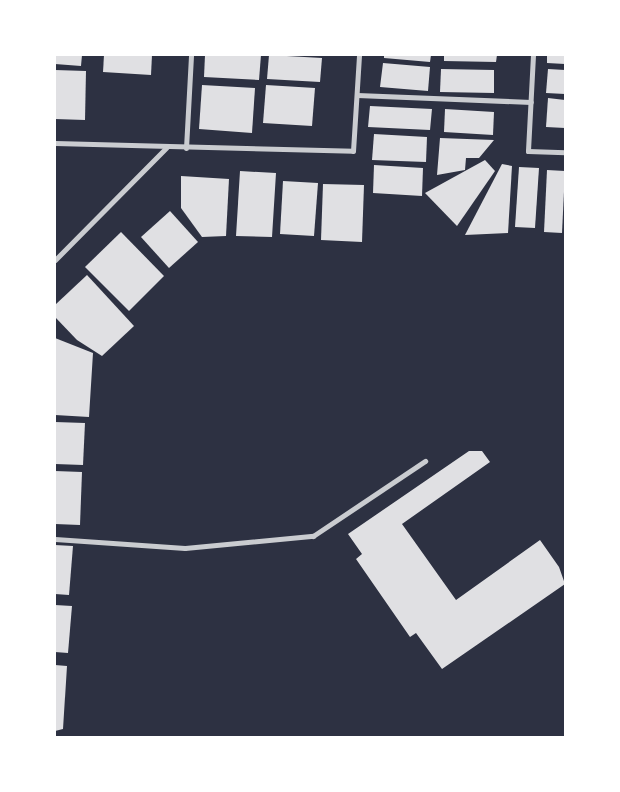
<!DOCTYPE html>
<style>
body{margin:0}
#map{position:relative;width:620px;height:792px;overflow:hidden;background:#2d3142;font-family:"Work Sans",sans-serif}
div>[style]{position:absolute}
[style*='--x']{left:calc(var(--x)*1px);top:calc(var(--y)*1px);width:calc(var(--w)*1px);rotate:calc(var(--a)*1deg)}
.building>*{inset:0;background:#e0e0e3}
.minor>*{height:5px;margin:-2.5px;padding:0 2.5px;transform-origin:2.5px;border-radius:2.5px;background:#caccd0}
span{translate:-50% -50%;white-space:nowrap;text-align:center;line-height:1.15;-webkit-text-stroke:4px #fff;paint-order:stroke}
.frame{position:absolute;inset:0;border:56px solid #fff;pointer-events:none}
</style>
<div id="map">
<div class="building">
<div style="clip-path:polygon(55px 55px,82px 55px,81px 66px,55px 64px)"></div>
<div style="clip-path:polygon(104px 55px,152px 55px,151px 75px,103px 72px)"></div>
<div style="clip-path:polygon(205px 55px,261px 55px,259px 80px,204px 77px)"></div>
<div style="clip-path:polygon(269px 55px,322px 58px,320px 82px,267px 79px)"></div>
<div style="clip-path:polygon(384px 55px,431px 55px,430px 62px,384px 58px)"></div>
<div style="clip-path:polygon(444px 55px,497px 55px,496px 62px,444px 61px)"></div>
<div style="clip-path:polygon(547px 55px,565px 55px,565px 64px,547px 63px)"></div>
<div style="clip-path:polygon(383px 63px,430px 67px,428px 91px,380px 87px)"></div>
<div style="clip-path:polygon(441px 69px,494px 70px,494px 93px,440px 92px)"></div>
<div style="clip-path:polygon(548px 69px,565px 70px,565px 94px,546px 93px)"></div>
<div style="clip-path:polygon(55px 70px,86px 71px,85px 120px,55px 119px)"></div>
<div style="clip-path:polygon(202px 85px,255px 88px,252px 133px,199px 129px)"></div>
<div style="clip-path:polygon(266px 85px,315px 88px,312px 126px,263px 123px)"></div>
<div style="clip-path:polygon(548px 98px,565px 100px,565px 128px,546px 127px)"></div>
<div style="clip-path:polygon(370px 106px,432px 109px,430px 130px,368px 127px)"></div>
<div style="clip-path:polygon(445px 109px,494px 112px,493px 135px,444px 132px)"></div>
<div style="clip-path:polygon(374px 134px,427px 137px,426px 162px,372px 160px)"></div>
<div style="clip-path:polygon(440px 138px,494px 140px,479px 158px,466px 158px,465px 170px,437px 175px)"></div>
<div style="clip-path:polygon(485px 160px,495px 171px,457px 226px,425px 193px)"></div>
<div style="clip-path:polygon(502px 164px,512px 166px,508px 233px,465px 235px)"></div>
<div style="clip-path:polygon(374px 165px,423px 168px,422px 196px,373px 193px)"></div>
<div style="clip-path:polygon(519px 167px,539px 168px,535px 228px,515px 227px)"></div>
<div style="clip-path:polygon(547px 170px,565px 171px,562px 233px,544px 232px)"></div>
<div style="clip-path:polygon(240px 171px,276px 173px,272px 237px,236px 236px)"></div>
<div style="clip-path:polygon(181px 176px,229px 179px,226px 236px,202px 237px,181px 208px)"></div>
<div style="clip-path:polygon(283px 181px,318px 183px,314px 236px,280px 234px)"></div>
<div style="clip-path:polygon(323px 184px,364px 185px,362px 242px,321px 240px)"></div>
<div style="clip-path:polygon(170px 211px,198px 242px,169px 268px,141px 237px)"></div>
<div style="clip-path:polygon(121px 232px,164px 276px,129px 311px,85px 267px)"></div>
<div style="clip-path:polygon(87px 275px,134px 326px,102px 356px,77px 340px,55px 317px,55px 305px)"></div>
<div style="clip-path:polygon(55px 338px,93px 353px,89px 417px,55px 415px)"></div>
<div style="clip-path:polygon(55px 422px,85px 423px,83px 465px,55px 464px)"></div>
<div style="clip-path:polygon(469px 451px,482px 451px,490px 462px,402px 524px,456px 600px,540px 540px,559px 567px,565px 584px,442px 669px,416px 633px,410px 637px,356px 559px,362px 554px,348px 534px)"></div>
<div style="clip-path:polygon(55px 471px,82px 472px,80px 525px,55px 524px)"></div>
<div style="clip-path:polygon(55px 545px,73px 546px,69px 595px,55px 594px)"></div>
<div style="clip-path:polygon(55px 605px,72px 606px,68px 653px,55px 652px)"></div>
<div style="clip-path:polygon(55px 665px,67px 666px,63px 729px,55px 731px)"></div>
</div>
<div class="minor">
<div style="--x:533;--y:55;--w:96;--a:93"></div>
<div style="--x:528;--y:151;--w:37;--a:2"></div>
<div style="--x:357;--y:95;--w:174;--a:2.3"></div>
<div style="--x:55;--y:143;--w:298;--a:1.5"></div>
<div style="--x:353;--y:151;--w:96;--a:-86.4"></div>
<div style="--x:186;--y:148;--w:93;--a:-86.9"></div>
<div style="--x:55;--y:260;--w:158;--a:-45.3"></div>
<div style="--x:55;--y:539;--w:130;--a:4"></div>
<div style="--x:185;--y:548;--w:129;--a:-5.4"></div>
<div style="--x:313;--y:536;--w:135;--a:-33.8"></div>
</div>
<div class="frame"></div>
</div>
